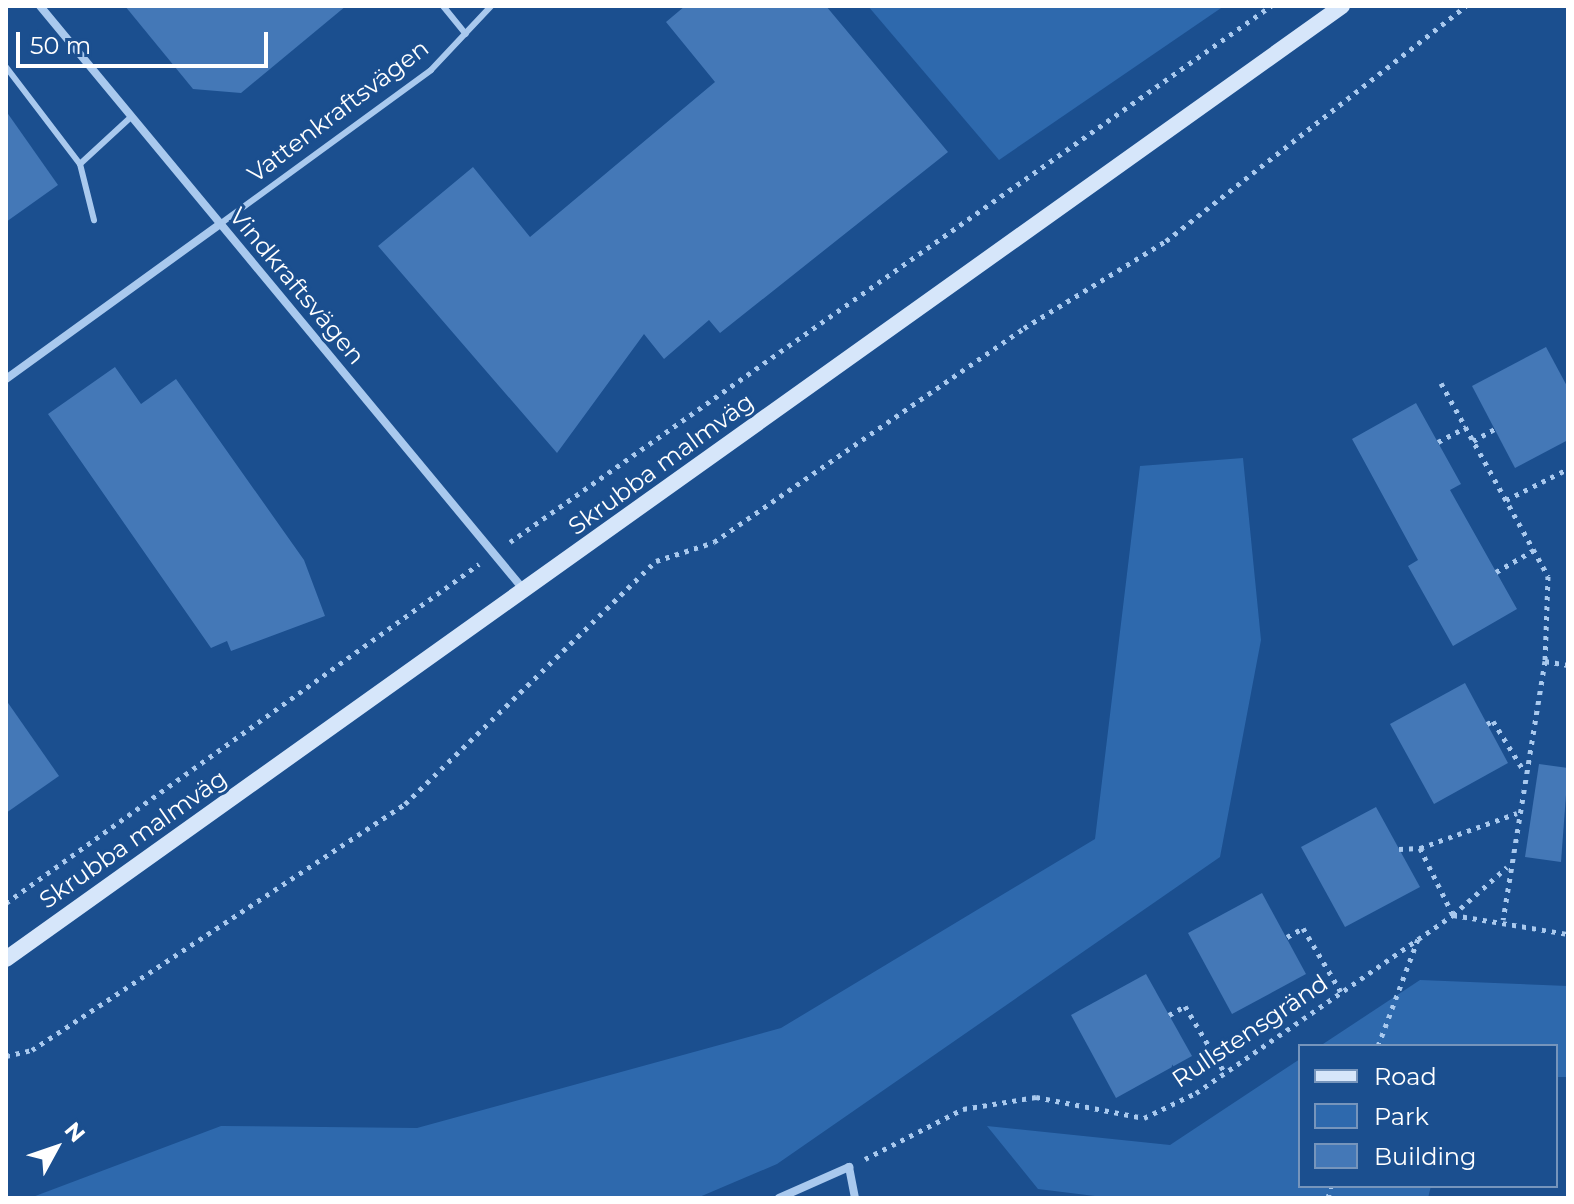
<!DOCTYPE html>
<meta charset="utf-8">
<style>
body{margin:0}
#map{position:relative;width:1574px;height:1204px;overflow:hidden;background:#1b4f8f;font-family:Montserrat,sans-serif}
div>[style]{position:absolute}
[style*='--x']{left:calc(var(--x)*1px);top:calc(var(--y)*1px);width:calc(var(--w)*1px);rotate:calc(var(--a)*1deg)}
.green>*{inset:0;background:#2e69ad}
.building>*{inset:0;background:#4478b7}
.path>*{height:5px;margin-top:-2.5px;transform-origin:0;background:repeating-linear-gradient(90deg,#a9c9ee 0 4px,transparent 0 10px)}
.lane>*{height:6px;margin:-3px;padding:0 3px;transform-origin:3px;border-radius:3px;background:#a9c9ee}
.street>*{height:8px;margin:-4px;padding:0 4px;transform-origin:4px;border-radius:4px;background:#a9c9ee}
.secondary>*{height:16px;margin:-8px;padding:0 8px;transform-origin:8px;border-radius:8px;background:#d6e6fa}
span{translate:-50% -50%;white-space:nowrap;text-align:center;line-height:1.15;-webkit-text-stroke:6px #1b4f8f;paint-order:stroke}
.street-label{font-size:24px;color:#fff}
.frame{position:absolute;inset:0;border:8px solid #fff;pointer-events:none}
.legend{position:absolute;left:1298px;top:1044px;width:260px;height:144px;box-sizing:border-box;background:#1b4f8f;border:2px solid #7695bc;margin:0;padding:10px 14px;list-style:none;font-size:24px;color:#fff}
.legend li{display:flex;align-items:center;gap:16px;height:40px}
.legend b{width:40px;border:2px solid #7695bc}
.north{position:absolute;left:16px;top:1108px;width:80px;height:80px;-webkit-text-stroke:6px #1b4f8f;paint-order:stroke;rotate:50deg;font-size:22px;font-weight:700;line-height:32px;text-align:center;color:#fff}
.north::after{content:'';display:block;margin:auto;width:28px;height:36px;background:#fff;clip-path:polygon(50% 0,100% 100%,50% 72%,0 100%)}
.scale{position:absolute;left:16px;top:32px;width:252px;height:36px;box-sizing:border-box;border:4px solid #fff;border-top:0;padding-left:10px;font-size:24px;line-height:28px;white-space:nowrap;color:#fff;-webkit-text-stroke:6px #1b4f8f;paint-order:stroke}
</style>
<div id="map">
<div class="green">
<div style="clip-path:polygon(868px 6px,1224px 6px,999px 160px)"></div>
<div style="clip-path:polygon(1243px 458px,1261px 640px,1220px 857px,777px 1164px,697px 1198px,30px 1198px,221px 1126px,417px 1128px,781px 1028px,1095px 839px,1140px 466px)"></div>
<div style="clip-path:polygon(1420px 980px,1568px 986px,1568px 1077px,1556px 1077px,1556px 1046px,1320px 1046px)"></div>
<div style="clip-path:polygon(1300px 1059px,1300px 1186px,1431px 1186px,1428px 1198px,1111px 1198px,1038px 1189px,987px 1126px,1170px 1145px)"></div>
</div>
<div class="building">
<div style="clip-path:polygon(125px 6px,346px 6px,241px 93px,193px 89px)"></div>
<div style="clip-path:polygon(685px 6px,826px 6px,948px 152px,720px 333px,709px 320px,664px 359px,644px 334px,557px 453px,378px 246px,473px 167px,530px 237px,715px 82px,666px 22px)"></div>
<div style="clip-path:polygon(6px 111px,58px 185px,6px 222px)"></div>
<div style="clip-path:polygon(1546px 347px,1568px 388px,1568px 440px,1515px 468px,1472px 386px)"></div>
<div style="clip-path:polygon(115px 367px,141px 404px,176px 379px,304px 560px,325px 616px,231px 651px,227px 641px,211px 648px,48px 414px)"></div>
<div style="clip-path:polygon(1416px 403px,1461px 484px,1450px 490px,1517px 609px,1453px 646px,1408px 566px,1418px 560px,1352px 439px)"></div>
<div style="clip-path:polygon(1465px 683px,1508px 763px,1434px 804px,1390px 724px)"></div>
<div style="clip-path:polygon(6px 700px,59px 776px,6px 813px)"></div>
<div style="clip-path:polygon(1539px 764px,1568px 768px,1561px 862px,1525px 857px)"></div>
<div style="clip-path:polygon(1376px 807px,1420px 887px,1345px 927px,1301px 847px)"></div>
<div style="clip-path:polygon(1262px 893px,1306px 974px,1232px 1014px,1188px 933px)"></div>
<div style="clip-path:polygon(1146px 974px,1192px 1056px,1116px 1098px,1071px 1015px)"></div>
</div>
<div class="path">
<div style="--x:1441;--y:383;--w:221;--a:61"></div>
<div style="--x:1548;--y:576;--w:85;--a:92"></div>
<div style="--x:1545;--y:661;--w:262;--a:99.2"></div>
<div style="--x:1473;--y:441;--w:25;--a:-29"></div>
<div style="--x:1438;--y:442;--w:32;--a:-28"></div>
<div style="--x:1506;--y:500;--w:69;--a:-26.6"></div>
<div style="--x:510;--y:542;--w:931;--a:-35.16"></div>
<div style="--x:1496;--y:572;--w:44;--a:-30.1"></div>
<div style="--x:1545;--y:661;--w:23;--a:10"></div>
<div style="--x:1487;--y:724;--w:7;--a:-27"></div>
<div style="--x:1493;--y:721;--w:59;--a:58.2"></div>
<div style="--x:1420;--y:848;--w:75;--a:63.8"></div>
<div style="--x:1453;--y:915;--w:72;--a:-41.6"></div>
<div style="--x:1399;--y:849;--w:21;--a:-3"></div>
<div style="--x:1420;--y:848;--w:103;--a:-19.8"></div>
<div style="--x:6;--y:903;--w:582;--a:-35.63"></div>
<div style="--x:1287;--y:937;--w:18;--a:-29"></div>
<div style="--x:1303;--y:928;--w:74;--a:59.3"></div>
<div style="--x:1169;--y:1015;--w:18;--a:-29"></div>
<div style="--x:1185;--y:1006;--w:78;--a:59.2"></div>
<div style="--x:1378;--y:1046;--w:114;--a:-69.5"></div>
<div style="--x:6;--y:1056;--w:27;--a:-13"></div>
<div style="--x:32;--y:1050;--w:447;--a:-33.4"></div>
<div style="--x:405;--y:804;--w:349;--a:-44.1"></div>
<div style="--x:656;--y:561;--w:61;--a:-18.1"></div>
<div style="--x:714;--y:542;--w:377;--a:-34.6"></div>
<div style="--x:1024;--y:328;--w:167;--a:-31.5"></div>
<div style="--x:1166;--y:241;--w:381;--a:-38.1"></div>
<div style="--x:865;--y:1159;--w:110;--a:-27"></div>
<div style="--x:963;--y:1109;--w:74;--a:-9.3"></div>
<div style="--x:1036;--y:1097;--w:110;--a:11"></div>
<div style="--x:1144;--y:1118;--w:58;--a:-25.7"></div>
<div style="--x:1196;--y:1093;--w:313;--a:-34.7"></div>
<div style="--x:1453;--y:915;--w:117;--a:9.4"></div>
<div style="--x:1328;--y:1198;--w:12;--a:-76"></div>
</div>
<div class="lane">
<div style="--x:443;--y:6;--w:36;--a:51"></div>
<div style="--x:6;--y:67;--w:122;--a:52.7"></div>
<div style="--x:80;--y:164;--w:69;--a:-42.7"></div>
<div style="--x:80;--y:164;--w:58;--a:76"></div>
<div style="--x:220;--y:224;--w:261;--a:-36.1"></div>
<div style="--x:431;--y:70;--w:88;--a:-46.8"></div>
</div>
<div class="street">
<div style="--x:40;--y:6;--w:758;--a:50.35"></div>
<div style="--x:6;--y:379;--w:264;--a:-35.9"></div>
<div style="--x:779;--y:1198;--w:77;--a:-23.9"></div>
<div style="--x:849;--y:1167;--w:32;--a:79"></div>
</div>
<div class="secondary">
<div style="--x:6;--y:959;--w:1641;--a:-35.5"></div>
</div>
<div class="street-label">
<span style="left:338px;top:111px;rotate:-37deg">Vattenkraftsvägen</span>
<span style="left:297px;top:286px;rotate:50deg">Vindkraftsvägen</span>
<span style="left:661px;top:464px;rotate:-36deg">Skrubba malmväg</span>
<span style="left:133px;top:839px;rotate:-35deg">Skrubba malmväg</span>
<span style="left:1250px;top:1031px;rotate:-34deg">Rullstensgränd</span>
</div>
<div class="frame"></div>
<ul class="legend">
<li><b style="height:10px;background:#d6e6fa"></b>Road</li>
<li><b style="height:22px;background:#2e69ad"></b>Park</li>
<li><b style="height:22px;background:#4478b7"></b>Building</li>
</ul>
<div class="north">N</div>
<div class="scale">50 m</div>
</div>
